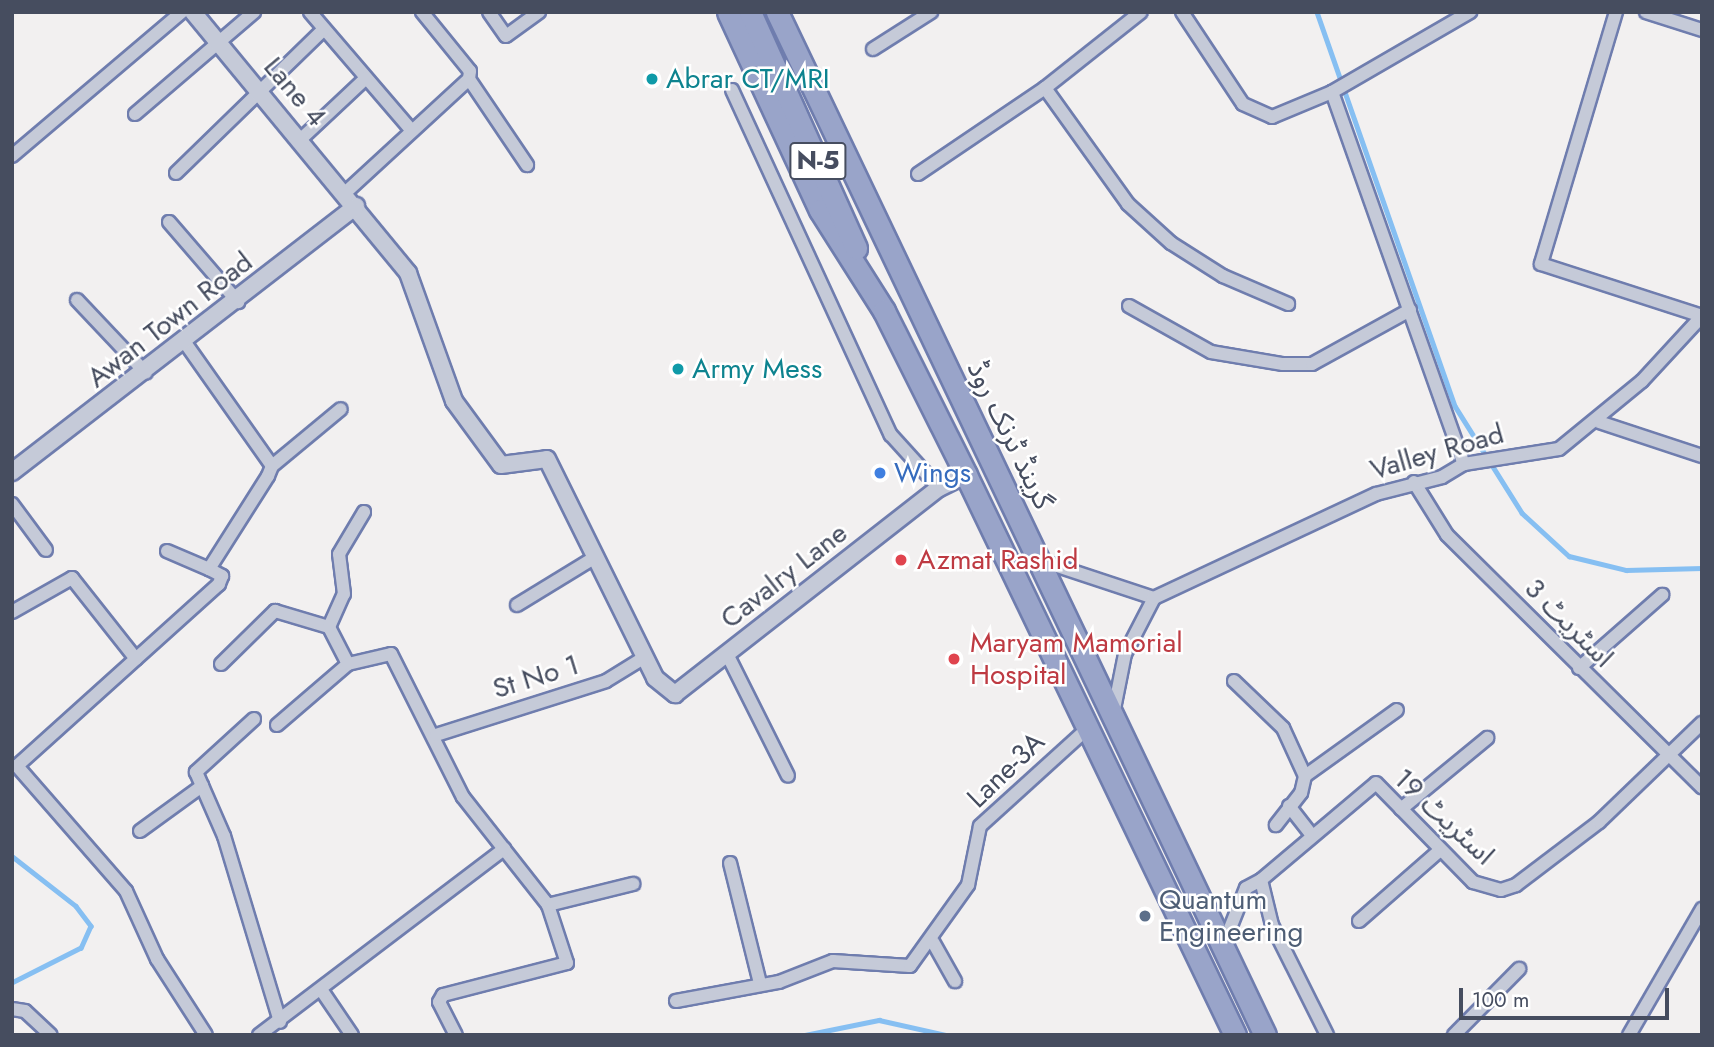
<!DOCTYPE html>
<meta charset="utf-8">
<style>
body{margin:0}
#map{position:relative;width:1714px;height:1047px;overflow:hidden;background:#f2f0f0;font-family:Jost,"Noto Sans Arabic",sans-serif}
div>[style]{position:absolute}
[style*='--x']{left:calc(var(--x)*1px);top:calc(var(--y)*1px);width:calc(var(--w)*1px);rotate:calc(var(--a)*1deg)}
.stream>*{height:4.5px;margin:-2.25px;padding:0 2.25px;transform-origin:2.25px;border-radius:2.25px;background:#86bff2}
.roads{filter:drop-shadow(2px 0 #6f7dae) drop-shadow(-2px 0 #6f7dae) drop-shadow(0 2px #6f7dae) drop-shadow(0 -2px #6f7dae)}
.minor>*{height:12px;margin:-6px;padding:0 6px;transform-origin:6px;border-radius:6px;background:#c5cad8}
.tertiary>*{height:16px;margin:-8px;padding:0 8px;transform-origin:8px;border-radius:8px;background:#c5cad8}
.trunk>*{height:21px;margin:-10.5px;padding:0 10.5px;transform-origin:10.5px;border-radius:10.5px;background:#99a4c9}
.dots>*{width:19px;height:19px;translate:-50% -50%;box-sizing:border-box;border:4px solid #fff;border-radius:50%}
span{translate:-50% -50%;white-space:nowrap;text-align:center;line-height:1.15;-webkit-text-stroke:5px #fff;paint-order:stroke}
.shield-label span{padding:2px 5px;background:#fff;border:2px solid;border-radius:5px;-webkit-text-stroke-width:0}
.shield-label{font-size:26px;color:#464d5f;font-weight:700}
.culture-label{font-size:28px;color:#0d838f}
.left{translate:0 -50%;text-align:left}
.street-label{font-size:28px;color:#464d5f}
.shop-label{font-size:28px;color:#366cbe}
.health-label{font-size:28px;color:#be3a42}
.service-label{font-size:28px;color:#4e5e75}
.frame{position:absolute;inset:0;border:14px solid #464d5f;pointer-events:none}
.scale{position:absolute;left:1459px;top:988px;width:210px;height:32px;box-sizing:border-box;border:4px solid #464d5f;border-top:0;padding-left:9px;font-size:21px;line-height:24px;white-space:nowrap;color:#464d5f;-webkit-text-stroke:5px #fff;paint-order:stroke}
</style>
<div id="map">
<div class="stream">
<div style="--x:1317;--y:12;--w:417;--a:70.7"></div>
<div style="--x:1455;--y:406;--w:126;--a:57.9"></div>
<div style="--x:1522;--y:513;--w:64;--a:42.5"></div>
<div style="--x:1569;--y:556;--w:59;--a:13.8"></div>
<div style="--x:1626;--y:570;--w:76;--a:-1.5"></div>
<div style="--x:12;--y:856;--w:81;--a:38"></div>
<div style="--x:76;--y:906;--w:25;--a:53"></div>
<div style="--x:91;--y:926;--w:24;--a:114"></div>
<div style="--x:81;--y:948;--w:77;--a:153.1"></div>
<div style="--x:805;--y:1035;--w:76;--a:-11.5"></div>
<div style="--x:879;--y:1020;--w:69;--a:12.6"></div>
</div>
<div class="roads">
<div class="minor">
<div style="--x:310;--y:12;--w:155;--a:49.4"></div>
<div style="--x:422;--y:12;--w:76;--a:50.9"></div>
<div style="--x:470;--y:71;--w:8;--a:97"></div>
<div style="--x:469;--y:79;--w:104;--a:56"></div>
<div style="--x:489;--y:12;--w:29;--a:55"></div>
<div style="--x:506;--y:36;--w:41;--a:-36"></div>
<div style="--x:1182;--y:12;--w:110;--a:56.5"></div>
<div style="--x:1243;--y:104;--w:32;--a:24"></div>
<div style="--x:1272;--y:117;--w:65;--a:-22.6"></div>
<div style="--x:1332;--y:92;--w:160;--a:-30.1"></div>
<div style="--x:1616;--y:12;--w:263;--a:106.6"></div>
<div style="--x:1541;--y:264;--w:169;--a:17.9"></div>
<div style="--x:1646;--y:12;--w:59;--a:17.8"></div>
<div style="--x:873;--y:49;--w:69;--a:-32.5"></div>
<div style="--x:1045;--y:88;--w:143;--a:54.4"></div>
<div style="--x:1128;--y:204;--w:58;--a:42.2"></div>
<div style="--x:1171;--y:243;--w:62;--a:32.4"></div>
<div style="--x:1223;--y:276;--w:71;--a:23.3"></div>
<div style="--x:732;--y:90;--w:380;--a:65.3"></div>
<div style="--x:891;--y:435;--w:72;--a:47.8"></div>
<div style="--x:1332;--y:92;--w:395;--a:70.5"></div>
<div style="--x:135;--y:114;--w:157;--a:-40.6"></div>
<div style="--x:301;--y:139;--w:89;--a:-43.2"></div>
<div style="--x:12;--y:156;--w:223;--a:-40.3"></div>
<div style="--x:176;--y:173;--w:206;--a:-44.2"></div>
<div style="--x:918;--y:174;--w:153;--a:-34.1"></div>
<div style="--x:1045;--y:88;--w:122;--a:-38.4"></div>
<div style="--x:345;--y:193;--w:168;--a:-42.6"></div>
<div style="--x:169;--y:222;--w:106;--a:49.2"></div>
<div style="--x:77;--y:300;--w:100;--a:46.6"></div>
<div style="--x:1129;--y:306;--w:94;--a:29.3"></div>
<div style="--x:1211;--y:352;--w:73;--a:9.5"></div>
<div style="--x:1283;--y:364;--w:29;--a:0"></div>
<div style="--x:1312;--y:364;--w:112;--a:-28.9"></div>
<div style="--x:186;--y:344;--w:149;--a:54.8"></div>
<div style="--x:272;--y:466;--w:11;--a:112"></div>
<div style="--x:268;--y:476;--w:110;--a:122.4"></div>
<div style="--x:209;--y:569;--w:15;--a:28"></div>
<div style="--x:222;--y:576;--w:9;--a:111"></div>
<div style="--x:219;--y:584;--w:272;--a:138"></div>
<div style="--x:17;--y:766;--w:166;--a:48.9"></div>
<div style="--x:126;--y:891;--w:75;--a:65.5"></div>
<div style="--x:157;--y:959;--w:90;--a:57.2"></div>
<div style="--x:1599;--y:422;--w:108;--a:18.3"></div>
<div style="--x:272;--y:466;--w:89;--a:-39.6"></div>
<div style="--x:1414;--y:482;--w:62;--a:58.1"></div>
<div style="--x:1447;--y:535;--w:359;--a:44.7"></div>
<div style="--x:12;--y:504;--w:57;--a:53.5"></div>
<div style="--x:167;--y:551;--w:46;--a:23.2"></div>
<div style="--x:1039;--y:560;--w:121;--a:18.3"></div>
<div style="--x:517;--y:605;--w:90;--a:-31.4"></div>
<div style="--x:12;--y:612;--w:69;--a:-29.5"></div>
<div style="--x:72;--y:578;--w:103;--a:51.7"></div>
<div style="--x:727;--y:654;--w:136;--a:63.4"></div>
<div style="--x:221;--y:664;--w:76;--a:-44.5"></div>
<div style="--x:275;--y:611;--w:56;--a:16.5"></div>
<div style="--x:348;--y:664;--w:42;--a:-117.2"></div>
<div style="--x:329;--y:627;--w:36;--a:-66"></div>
<div style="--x:344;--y:594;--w:40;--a:-97.1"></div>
<div style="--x:339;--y:554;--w:49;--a:-59.2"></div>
<div style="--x:1579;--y:668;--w:111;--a:-41.3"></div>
<div style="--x:1234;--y:681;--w:68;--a:43.8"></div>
<div style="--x:1283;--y:728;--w:53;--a:65.4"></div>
<div style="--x:1305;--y:776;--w:17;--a:103"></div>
<div style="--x:1301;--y:793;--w:41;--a:128"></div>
<div style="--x:1113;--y:714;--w:61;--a:-78.7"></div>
<div style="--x:1125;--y:654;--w:63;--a:-62.6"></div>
<div style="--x:1154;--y:598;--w:245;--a:-25.1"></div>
<div style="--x:1376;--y:494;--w:68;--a:-14.4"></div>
<div style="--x:1442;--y:477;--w:26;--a:-31"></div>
<div style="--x:1464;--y:464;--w:96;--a:-9"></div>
<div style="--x:1559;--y:449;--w:107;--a:-39.3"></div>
<div style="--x:1642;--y:381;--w:88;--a:-47.3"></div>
<div style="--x:254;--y:719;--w:79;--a:137.6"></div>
<div style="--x:196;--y:772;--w:70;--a:66.4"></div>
<div style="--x:224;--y:836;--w:194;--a:73.2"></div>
<div style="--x:277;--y:725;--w:94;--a:-40.7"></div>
<div style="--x:348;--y:664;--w:44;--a:-13.1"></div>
<div style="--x:391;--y:654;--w:160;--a:63.3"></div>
<div style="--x:463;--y:797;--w:137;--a:51.8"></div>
<div style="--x:548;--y:905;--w:61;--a:71.9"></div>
<div style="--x:567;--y:963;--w:128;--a:165.5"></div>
<div style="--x:443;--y:995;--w:8;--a:120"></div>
<div style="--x:439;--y:1002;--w:37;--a:63"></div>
<div style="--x:436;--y:735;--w:178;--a:-17.6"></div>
<div style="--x:606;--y:681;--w:46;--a:-31.6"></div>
<div style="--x:1305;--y:776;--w:113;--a:-35.7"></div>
<div style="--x:1289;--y:806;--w:36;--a:52"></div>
<div style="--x:1401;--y:809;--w:112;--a:-39.5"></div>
<div style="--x:140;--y:831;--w:77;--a:-36"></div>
<div style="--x:730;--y:863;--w:124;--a:76"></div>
<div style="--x:1261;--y:880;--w:150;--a:-40.1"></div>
<div style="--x:1376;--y:783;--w:139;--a:45.6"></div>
<div style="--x:1473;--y:882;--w:29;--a:16"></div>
<div style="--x:1501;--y:890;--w:16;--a:-18"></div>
<div style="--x:1516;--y:885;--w:104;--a:-37.2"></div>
<div style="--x:1599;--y:822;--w:143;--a:-43.9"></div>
<div style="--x:548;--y:905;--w:88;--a:-13.9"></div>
<div style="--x:1359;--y:921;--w:106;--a:-41.2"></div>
<div style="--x:933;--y:942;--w:45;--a:60.6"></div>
<div style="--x:1223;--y:946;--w:62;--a:-68.4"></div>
<div style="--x:1246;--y:888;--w:17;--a:-28"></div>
<div style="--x:1261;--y:880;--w:46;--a:76.3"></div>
<div style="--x:1272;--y:925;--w:123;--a:63.4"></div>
<div style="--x:322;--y:991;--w:53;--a:55.7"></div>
<div style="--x:676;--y:1001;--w:105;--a:-10.5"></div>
<div style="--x:779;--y:982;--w:58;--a:-21.3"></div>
<div style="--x:833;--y:961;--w:77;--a:3.7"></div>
<div style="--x:910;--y:966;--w:100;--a:-54.4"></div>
<div style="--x:968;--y:885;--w:60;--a:-78.5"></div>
<div style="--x:980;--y:826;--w:146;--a:-42.2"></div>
<div style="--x:12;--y:1009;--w:13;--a:9"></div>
<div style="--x:25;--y:1011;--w:35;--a:43"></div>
<div style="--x:259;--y:1035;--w:308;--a:-37.2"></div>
<div style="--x:1454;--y:1035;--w:93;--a:-45.4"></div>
<div style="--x:1629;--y:1035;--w:146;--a:-59.9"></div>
</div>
<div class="tertiary">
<div style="--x:193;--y:12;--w:338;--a:50.5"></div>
<div style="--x:408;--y:273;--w:136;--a:70.2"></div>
<div style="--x:454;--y:401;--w:79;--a:53.7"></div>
<div style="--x:501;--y:465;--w:46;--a:-7.4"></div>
<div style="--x:547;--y:459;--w:244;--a:63.7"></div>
<div style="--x:655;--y:678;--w:26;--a:39"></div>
<div style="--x:675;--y:694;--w:335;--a:-38"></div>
<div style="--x:939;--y:488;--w:30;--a:-26"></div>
<div style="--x:12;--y:472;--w:435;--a:-37.7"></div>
</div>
<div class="trunk">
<div style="--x:728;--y:12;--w:218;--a:65.1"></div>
<div style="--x:820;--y:210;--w:120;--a:57.6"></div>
<div style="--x:884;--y:311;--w:183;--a:63.4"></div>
<div style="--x:966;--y:475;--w:621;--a:64.34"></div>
<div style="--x:750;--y:12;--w:259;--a:65.8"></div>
<div style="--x:777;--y:12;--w:1133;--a:64.5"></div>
</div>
</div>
<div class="dots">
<div style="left:652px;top:79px;background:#0f9aa8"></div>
<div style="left:678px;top:369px;background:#0f9aa8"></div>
<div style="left:880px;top:473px;background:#3f7fe0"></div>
<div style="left:901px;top:560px;background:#e0444e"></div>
<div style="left:954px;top:659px;background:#e0444e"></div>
<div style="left:1145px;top:916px;background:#5c6f8a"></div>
</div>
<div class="shield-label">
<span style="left:818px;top:161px">N-5</span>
</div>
<div class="culture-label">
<span class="left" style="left:666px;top:79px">Abrar CT/MRI</span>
<span class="left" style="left:692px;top:369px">Army Mess</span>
</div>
<div class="street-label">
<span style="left:295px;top:92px;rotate:50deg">Lane 4</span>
<span style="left:170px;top:320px;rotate:-38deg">Awan Town Road</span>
<span style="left:1010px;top:435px;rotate:64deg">گرینڈ ٹرنک روڈ</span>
<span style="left:1437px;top:452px;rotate:-16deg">Valley Road</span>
<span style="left:784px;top:576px;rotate:-38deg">Cavalry Lane</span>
<span style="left:1569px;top:623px;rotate:45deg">اسٹریٹ 3</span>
<span style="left:536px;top:677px;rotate:-17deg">St No 1</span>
<span style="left:1006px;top:770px;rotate:-44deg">Lane-3A</span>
<span style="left:1444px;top:817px;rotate:43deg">اسٹریٹ 19</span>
</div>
<div class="shop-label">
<span class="left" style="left:894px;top:473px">Wings</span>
</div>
<div class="health-label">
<span class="left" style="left:917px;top:560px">Azmat Rashid</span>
<span class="left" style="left:970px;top:659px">Maryam Mamorial<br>Hospital</span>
</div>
<div class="service-label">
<span class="left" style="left:1159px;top:916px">Quantum<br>Engineering</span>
</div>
<div class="frame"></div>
<div class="scale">100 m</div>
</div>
